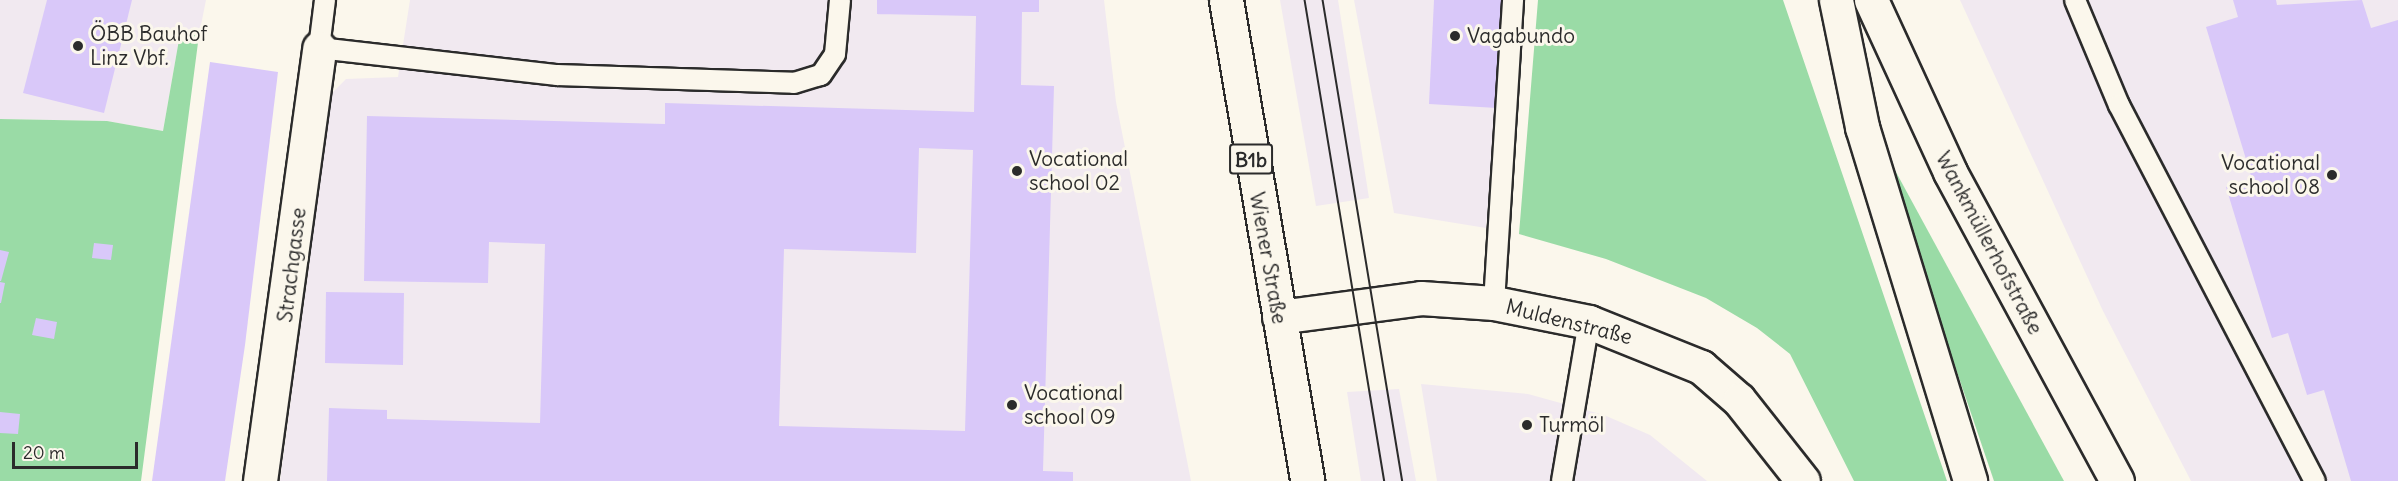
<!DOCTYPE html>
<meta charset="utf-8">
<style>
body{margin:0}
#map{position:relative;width:2398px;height:481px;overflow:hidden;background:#fbf7ec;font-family:Delius,sans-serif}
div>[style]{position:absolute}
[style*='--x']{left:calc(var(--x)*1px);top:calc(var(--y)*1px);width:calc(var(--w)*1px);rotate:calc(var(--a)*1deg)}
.built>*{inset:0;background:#f1e9f0}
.green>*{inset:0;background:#9adba6}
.building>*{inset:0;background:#d9c8f9}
.roads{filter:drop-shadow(2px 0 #2b2b2b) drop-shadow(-2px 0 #2b2b2b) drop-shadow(0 2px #2b2b2b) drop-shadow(0 -2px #2b2b2b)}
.lane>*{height:20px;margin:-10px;padding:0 10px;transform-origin:10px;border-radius:10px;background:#fbf7ec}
.street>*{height:33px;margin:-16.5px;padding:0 16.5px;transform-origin:16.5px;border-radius:16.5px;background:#fbf7ec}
.secondary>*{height:33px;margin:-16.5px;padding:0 16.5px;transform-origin:16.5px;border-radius:16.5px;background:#fbf7ec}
.primary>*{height:33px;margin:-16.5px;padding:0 16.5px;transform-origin:16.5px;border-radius:16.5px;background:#fbf7ec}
.tram>*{height:1.5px;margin:-0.75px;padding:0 0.75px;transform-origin:0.75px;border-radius:0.75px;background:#2b2b2b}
.dots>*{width:16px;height:16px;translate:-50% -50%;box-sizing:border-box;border:3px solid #fbf7ec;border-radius:50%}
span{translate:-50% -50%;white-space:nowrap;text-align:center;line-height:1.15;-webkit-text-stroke:6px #fbf7ec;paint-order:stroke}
.shield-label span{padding:2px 4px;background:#fbf7ec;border:2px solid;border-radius:4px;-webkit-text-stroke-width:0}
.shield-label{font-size:20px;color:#2b2b2b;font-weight:700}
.poi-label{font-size:21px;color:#2b2b2b}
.left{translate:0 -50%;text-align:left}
.right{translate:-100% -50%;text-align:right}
.street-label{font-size:21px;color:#2b2b2b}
.scale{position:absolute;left:12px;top:442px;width:126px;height:27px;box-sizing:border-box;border:3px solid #2b2b2b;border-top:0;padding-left:8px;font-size:18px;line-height:21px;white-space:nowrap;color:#2b2b2b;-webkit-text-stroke:4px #fbf7ec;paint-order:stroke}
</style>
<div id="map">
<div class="built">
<div style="clip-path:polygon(0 0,206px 0,199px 35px,180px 34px,163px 131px,107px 121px,0 119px)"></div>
<div style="clip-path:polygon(410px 0,1104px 0,1116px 102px,1191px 481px,280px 481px,332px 93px,346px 79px,398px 77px)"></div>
<div style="clip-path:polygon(1280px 0,1338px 0,1369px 198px,1316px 206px)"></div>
<div style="clip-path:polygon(1354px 0,1504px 0,1486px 228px,1394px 213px)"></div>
<div style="clip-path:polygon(1960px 0,2398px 0,2398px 481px,2191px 481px,2103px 311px)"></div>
<div style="clip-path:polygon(1421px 384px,1528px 394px,1604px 415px,1650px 435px,1707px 481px,1437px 481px)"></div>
<div style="clip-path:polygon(1399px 389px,1416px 481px,1361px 481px,1347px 392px)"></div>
</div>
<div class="green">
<div style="clip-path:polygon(1538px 0,1783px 0,1947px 481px,1854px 481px,1790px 354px,1757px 328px,1706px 298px,1606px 259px,1519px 234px)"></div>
<div style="clip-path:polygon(180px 34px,199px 35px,141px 481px,0 481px,0 119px,107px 121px,163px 131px)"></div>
<div style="clip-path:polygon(1878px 139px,2064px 481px,1994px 481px)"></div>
</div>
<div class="building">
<div style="clip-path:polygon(47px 0,132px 0,104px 113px,23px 93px)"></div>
<div style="clip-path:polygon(evenodd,877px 0,1039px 0,1039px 12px,1022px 12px,1021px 85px,1054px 86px,1043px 471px,1073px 472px,1073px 481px,327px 481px,329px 408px,387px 410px,387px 419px,540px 423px,545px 244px,489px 242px,488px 283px,364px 281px,367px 116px,665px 124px,665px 103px,974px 112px,976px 16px,877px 14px,877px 0,919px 148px,973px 150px,965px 431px,779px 426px,784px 249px,916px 253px,919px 148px)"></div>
<div style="clip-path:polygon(1434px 0,1503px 0,1497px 108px,1429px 104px)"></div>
<div style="clip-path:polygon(2233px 0,2276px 0,2277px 5px,2362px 0,2371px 28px,2398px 20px,2398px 481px,2351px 481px,2324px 390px,2307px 395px,2288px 333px,2272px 338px,2226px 187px,2252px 179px,2206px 27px,2238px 17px)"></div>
<div style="clip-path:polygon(210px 62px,278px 72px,245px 345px,225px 481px,152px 481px)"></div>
<div style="clip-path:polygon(94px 243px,113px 245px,111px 260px,92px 258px)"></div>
<div style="clip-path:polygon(0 250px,9px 252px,1px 281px,0 281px)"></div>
<div style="clip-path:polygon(0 282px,5px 283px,1px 303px,0 303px)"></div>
<div style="clip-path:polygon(326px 292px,404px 293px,403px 365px,325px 363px)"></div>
<div style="clip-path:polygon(36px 318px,57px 322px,54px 339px,32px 335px)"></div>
<div style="clip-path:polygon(0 412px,20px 414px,18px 434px,0 433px)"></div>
</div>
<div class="roads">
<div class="lane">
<div style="--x:325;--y:0;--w:48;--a:97.1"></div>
<div style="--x:319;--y:48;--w:240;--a:6.5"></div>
<div style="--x:557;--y:75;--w:237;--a:1.9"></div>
<div style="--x:794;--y:83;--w:28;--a:-17"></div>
<div style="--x:821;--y:75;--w:25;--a:-56"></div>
<div style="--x:835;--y:54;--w:54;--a:-84.7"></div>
<div style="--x:2075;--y:0;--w:114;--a:67.3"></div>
<div style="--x:2119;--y:105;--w:424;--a:62.5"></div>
<div style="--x:1494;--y:303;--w:304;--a:-86.4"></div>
<div style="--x:1562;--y:481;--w:161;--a:-80.4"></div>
</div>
<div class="street">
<div style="--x:260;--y:481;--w:437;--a:-82.2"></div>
</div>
<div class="secondary">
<div style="--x:1279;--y:317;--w:143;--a:-7.6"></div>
<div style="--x:1421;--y:298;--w:73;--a:3.9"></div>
<div style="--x:1494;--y:303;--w:97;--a:11.3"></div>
<div style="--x:1589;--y:322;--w:121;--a:21.9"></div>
<div style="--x:1701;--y:367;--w:50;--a:41"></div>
<div style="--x:1739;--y:400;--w:103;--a:51.7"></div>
</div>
<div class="primary">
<div style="--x:1226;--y:0;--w:488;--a:80.4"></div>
<div style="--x:1836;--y:0;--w:130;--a:78.4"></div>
<div style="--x:1862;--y:127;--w:370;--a:73"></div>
<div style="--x:1871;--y:0;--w:189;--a:65.3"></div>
<div style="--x:1950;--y:172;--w:351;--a:61.6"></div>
</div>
</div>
<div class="tram">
<div style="--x:1305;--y:0;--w:488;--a:80.6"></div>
<div style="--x:1323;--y:0;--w:488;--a:80.6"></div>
</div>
<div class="dots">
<div style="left:1455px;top:36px;background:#2b2b2b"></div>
<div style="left:78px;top:46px;background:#2b2b2b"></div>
<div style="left:1017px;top:171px;background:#2b2b2b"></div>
<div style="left:2332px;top:175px;background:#2b2b2b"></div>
<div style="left:1012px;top:405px;background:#2b2b2b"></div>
<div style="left:1527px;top:425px;background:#2b2b2b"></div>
</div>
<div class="shield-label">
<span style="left:1251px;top:159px">B1b</span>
</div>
<div class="poi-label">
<span class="left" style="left:90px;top:46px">ÖBB Bauhof<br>Linz Vbf.</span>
<span class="left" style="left:1467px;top:36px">Vagabundo</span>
<span class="left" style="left:1029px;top:171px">Vocational<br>school 02</span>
<span class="right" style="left:2320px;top:175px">Vocational<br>school 08</span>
<span class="left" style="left:1024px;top:405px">Vocational<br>school 09</span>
<span class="left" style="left:1539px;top:425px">Turmöl</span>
</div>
<div class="street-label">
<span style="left:1989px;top:243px;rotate:62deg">Wankmüllerhofstraße</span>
<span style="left:1268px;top:258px;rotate:80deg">Wiener Straße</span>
<span style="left:292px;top:265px;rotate:-83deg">Strachgasse</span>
<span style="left:1569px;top:322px;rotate:14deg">Muldenstraße</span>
</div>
<div class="scale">20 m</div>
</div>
